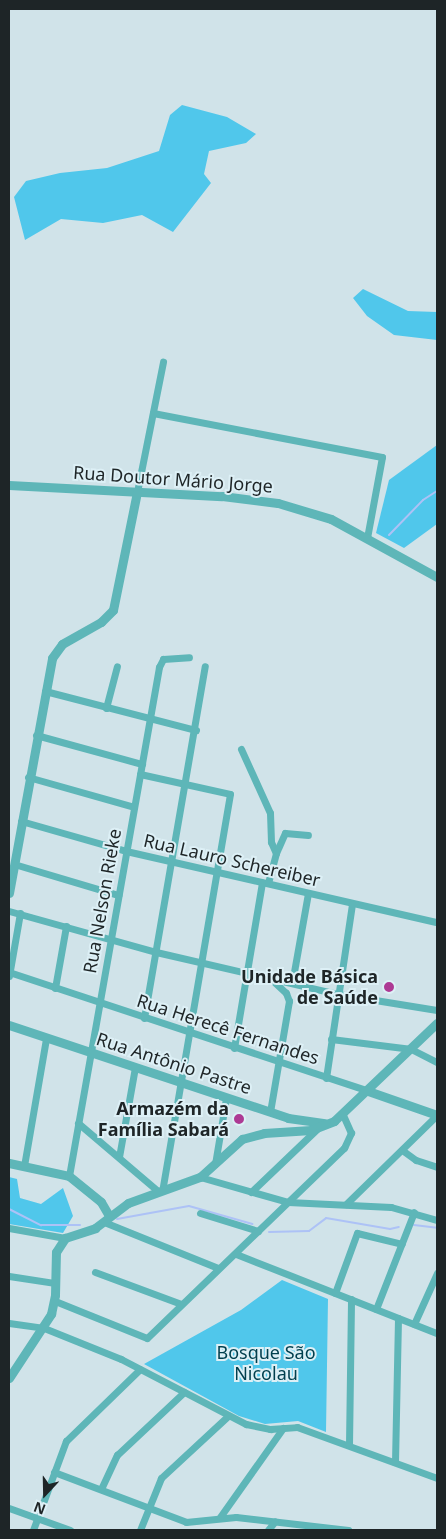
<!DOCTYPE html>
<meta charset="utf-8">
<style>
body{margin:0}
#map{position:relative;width:446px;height:1539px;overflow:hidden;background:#d0e3e9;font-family:"Noto Sans",sans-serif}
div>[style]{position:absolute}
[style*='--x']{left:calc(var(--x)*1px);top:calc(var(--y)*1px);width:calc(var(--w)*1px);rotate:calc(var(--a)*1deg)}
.green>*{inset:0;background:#50c7eb}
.stream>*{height:2px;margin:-1px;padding:0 1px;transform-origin:1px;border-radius:1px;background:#adc2f6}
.minor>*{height:7px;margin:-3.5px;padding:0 3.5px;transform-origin:3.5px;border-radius:3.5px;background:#5eb6b8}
.tertiary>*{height:9px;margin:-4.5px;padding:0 4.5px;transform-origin:4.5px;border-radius:4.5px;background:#5eb6b8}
.dots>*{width:14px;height:14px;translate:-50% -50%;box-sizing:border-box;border:2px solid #ddf0f6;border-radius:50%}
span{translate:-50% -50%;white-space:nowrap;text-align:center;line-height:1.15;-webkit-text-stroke:4px #ddf0f6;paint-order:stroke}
.street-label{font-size:18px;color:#1e2527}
.poi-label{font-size:18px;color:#1e2527;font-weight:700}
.right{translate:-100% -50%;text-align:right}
.park-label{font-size:18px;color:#003f4e}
.frame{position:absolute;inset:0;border:10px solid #1e2527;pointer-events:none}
.north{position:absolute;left:20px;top:1469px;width:50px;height:50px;-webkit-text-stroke:4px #ddf0f6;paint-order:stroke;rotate:201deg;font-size:14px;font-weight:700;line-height:20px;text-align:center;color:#1e2527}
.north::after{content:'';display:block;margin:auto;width:18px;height:22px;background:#1e2527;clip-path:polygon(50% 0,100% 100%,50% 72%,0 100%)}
</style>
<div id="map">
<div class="green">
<div style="clip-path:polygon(182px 105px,227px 117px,256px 134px,246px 143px,209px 151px,204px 174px,211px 183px,173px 232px,142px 215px,103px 223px,61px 219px,25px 240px,14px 197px,26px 181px,60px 173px,107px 168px,159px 151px,170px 115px)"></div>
<div style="clip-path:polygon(363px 289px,408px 311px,437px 312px,437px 340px,394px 335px,367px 316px,353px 298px)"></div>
<div style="clip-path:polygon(437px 445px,437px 524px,404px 548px,376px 533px,389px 480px)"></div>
<div style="clip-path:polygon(9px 1177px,17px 1179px,20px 1198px,41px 1204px,63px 1188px,73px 1216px,63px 1233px,9px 1224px)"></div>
<div style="clip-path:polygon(282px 1280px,328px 1299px,326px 1432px,298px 1421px,265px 1424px,239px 1416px,144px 1364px,241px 1310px)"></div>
</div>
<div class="stream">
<div style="--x:389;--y:535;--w:49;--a:-45.8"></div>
<div style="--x:423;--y:500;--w:17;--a:-33"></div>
<div style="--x:9;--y:1209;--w:36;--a:27"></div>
<div style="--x:41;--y:1225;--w:39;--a:0"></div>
<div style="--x:117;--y:1219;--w:73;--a:-10.2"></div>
<div style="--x:189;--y:1206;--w:66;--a:15.9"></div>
<div style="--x:414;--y:1225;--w:23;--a:7"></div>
<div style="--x:269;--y:1232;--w:40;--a:-1.4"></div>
<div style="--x:309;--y:1231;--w:21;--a:-37"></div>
<div style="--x:326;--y:1218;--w:65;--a:9.8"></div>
<div style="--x:390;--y:1229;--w:9;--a:-13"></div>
</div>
<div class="minor">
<div style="--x:153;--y:413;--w:233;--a:10.9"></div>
<div style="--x:382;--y:457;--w:82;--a:100.5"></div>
<div style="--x:137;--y:492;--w:133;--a:-78.7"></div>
<div style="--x:45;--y:691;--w:156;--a:14.5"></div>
<div style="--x:106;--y:708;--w:43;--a:-75.3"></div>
<div style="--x:36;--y:735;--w:110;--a:15.3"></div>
<div style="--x:241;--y:749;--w:70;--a:65.6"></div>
<div style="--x:270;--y:813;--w:29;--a:88"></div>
<div style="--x:271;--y:842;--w:12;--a:66"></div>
<div style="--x:140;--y:774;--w:92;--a:12.5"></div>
<div style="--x:230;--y:794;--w:402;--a:99.7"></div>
<div style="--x:28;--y:777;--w:110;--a:15.8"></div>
<div style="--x:21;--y:821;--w:109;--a:15.9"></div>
<div style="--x:126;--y:851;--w:319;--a:12.9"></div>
<div style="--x:14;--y:864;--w:109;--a:16.6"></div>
<div style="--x:268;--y:883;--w:31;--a:-75"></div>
<div style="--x:276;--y:853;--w:22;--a:-66"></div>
<div style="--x:285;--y:833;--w:23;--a:5"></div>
<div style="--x:9;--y:911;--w:153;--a:15.6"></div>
<div style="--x:156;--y:952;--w:187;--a:13"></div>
<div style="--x:338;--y:994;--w:100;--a:9.2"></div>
<div style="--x:9;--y:972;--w:378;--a:18.3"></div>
<div style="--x:9;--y:976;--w:64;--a:-80.1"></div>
<div style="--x:292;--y:983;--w:91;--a:-79.9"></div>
<div style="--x:55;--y:988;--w:63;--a:-79.9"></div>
<div style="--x:144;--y:1018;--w:357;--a:-80.2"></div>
<div style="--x:331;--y:1039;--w:81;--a:7.1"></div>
<div style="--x:411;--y:1049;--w:29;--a:27"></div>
<div style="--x:234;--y:1048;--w:168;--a:-80.4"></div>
<div style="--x:326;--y:1078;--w:176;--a:-81.5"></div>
<div style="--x:270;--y:1112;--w:113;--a:-80.3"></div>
<div style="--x:289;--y:1001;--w:9;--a:-111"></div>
<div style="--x:286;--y:993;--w:21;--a:-137"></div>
<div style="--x:78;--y:1123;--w:105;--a:40.4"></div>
<div style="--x:402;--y:1150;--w:17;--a:36"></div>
<div style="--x:416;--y:1160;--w:22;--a:18"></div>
<div style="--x:119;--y:1157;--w:91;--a:-79.9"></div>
<div style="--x:215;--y:1164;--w:67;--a:-80.5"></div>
<div style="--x:24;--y:1166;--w:130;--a:-80.2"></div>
<div style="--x:69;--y:1176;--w:517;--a:-79.97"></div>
<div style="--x:159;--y:667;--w:9;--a:-63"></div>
<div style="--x:163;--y:659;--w:26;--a:-4"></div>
<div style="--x:200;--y:1177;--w:91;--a:15.9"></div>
<div style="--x:288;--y:1202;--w:103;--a:2.8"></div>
<div style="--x:391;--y:1207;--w:48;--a:15.8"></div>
<div style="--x:251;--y:1192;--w:91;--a:-43.7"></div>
<div style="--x:346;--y:1204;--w:127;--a:-44.4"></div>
<div style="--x:200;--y:1213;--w:61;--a:17.2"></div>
<div style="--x:104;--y:1222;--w:123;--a:22"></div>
<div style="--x:9;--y:1228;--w:57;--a:10.1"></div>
<div style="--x:236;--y:1254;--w:216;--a:21.5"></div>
<div style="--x:95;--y:1272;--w:92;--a:20.4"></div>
<div style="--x:9;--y:1276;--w:47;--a:8.7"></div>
<div style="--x:335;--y:1293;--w:64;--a:-69.9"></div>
<div style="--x:357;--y:1233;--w:46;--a:13.7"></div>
<div style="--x:55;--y:1301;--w:99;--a:21.9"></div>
<div style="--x:147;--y:1338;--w:274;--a:-44"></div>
<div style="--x:344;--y:1148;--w:17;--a:-65"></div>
<div style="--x:351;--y:1133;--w:20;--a:-114"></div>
<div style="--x:376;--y:1309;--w:104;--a:-68.6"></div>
<div style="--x:9;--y:1323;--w:35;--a:8"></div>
<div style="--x:44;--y:1328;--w:83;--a:21.9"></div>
<div style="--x:121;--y:1359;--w:141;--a:27.5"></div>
<div style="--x:246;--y:1424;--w:25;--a:12"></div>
<div style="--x:270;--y:1429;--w:27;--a:-4"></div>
<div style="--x:297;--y:1427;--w:149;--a:20"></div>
<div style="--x:414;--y:1324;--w:56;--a:-65.7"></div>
<div style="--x:349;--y:1445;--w:146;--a:-89.2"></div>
<div style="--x:395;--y:1462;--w:144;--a:-88.8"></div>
<div style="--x:54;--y:1472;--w:141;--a:20.7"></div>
<div style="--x:186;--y:1522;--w:50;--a:-5.7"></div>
<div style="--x:236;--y:1517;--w:113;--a:6.6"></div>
<div style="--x:101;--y:1489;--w:38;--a:-65"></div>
<div style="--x:117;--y:1455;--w:92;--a:-43.2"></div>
<div style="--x:9;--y:1508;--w:65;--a:19.8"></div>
<div style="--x:220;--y:1517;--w:109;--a:-54.7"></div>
<div style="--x:33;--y:1530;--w:95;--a:-69.7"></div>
<div style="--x:66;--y:1441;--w:103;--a:-44.2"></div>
<div style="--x:140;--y:1530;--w:56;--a:-68"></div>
<div style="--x:161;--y:1478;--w:91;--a:-42.8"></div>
<div style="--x:268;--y:1530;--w:11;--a:-52"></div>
</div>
<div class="tertiary">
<div style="--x:9;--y:485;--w:213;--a:3"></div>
<div style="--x:222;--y:496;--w:56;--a:7.1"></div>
<div style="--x:278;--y:503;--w:55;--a:16.8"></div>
<div style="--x:331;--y:519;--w:121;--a:28.7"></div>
<div style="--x:9;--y:893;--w:239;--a:-79.6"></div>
<div style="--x:52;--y:658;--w:17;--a:-54"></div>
<div style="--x:62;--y:644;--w:45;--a:-29.4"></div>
<div style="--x:101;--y:622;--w:17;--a:-45"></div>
<div style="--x:113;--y:610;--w:120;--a:-78.5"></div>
<div style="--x:9;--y:1025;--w:294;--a:18.4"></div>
<div style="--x:288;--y:1118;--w:37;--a:8"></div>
<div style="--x:368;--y:1091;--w:73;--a:19.2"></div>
<div style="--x:9;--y:1163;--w:61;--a:12.2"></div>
<div style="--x:69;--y:1176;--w:41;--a:39.1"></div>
<div style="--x:101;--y:1202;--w:16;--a:60"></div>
<div style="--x:9;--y:1378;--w:77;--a:-56.7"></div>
<div style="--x:51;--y:1314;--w:19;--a:-78"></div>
<div style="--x:55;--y:1295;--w:43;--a:-88.7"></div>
<div style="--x:56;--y:1252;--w:17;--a:-57"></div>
<div style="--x:65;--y:1238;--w:32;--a:-18"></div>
<div style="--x:95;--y:1228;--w:41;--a:-37.1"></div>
<div style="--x:128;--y:1203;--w:77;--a:-19.9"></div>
<div style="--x:200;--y:1177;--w:57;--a:-42.1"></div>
<div style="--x:242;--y:1139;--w:23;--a:-15"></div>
<div style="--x:264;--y:1133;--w:47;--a:-3.7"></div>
<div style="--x:311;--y:1130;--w:25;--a:-21"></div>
<div style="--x:334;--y:1121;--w:142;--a:-43.6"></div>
</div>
<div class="dots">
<div style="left:389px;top:987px;background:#ad3a94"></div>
<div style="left:239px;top:1119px;background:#ad3a94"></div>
</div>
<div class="street-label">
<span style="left:173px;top:479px;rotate:4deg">Rua Doutor Mário Jorge</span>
<span style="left:232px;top:860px;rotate:13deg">Rua Lauro Schereiber</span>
<span style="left:102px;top:901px;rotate:-80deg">Rua Nelson Rieke</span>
<span style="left:228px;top:1029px;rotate:18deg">Rua Herecê Fernandes</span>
<span style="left:174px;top:1063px;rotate:18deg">Rua Antônio Pastre</span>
</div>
<div class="poi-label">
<span class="right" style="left:378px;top:987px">Unidade Básica<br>de Saúde</span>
<span class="right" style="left:229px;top:1119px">Armazém da<br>Família Sabará</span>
</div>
<div class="park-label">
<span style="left:266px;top:1363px">Bosque São<br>Nicolau</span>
</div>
<div class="frame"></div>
<div class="north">N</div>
</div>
